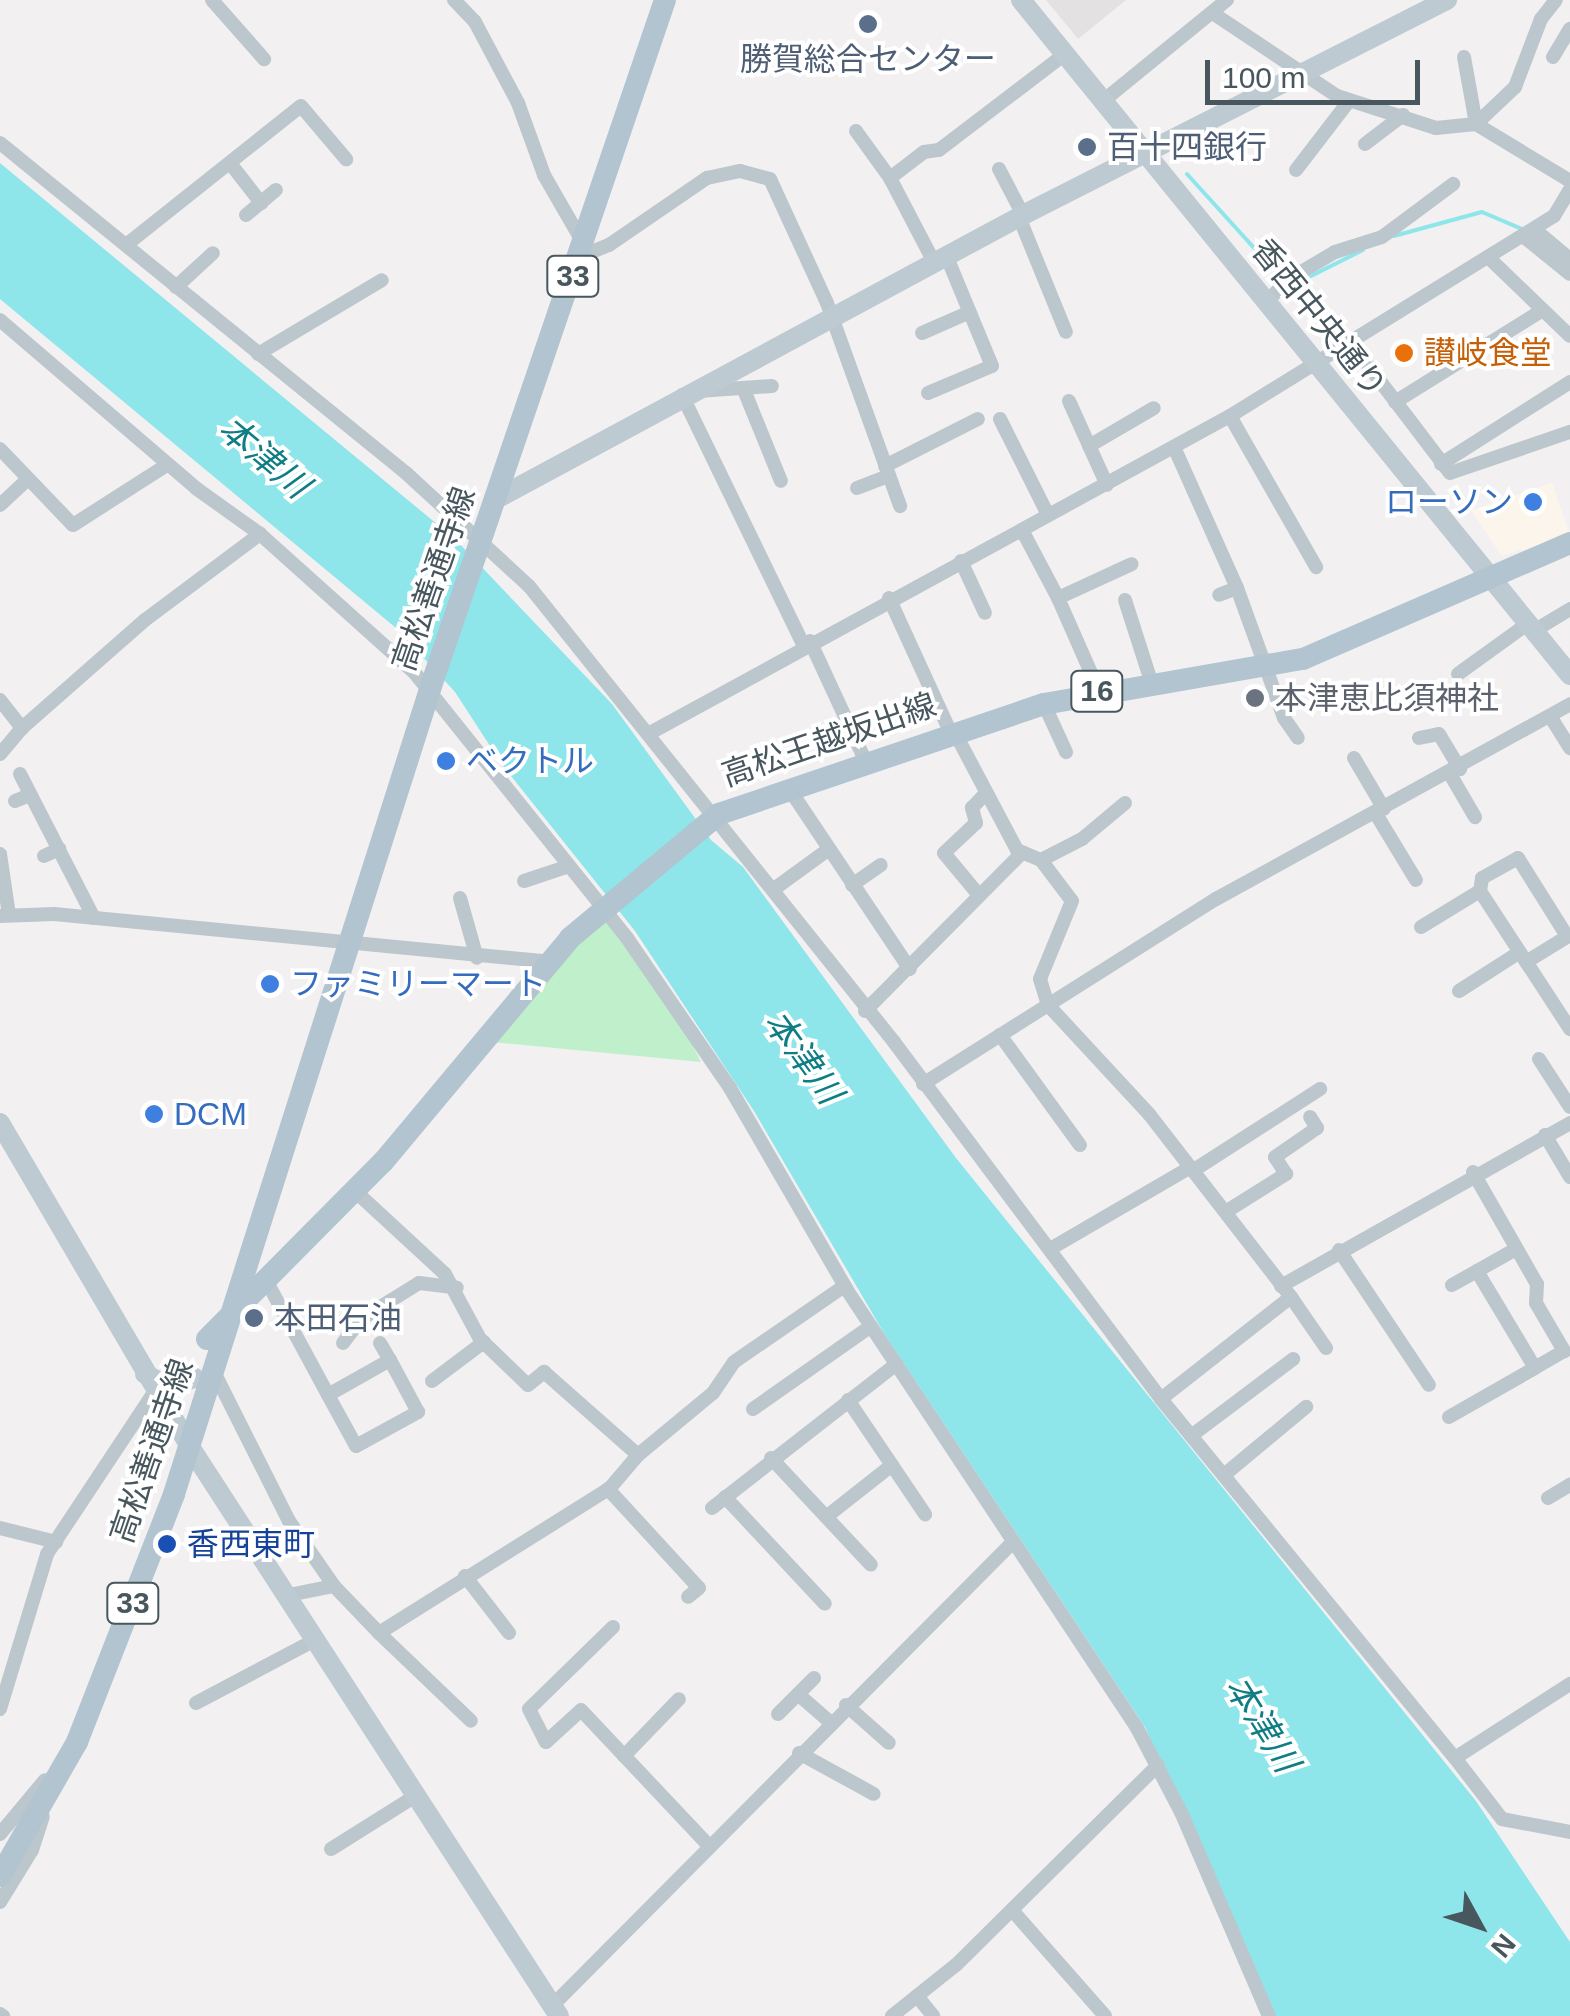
<!DOCTYPE html>
<meta charset="utf-8">
<style>
body{margin:0}
#map{position:relative;width:1570px;height:2016px;overflow:hidden;background:#f3f0f1;font-family:Helvetica,"Noto Sans JP",sans-serif}
div>[style]{position:absolute}
[style*='--x']{left:calc(var(--x)*1px);top:calc(var(--y)*1px);width:calc(var(--w)*1px);rotate:calc(var(--a)*1deg)}
.commercial>*{inset:0;background:#fcf5eb}
.education>*{inset:0;background:#e4e1e3}
.green>*{inset:0;background:#c0efcb}
.water>*{inset:0;background:#8ee6eb}
.stream>*{height:4px;margin:-2px;padding:0 2px;transform-origin:2px;border-radius:2px;background:#8ee6eb}
.street>*{height:14px;margin:-7px;padding:0 7px;transform-origin:7px;border-radius:7px;background:#bcc7cd}
.secondary>*{height:20px;margin:-10px;padding:0 10px;transform-origin:10px;border-radius:10px;background:#bdcad2}
.primary>*{height:22px;margin:-11px;padding:0 11px;transform-origin:11px;border-radius:11px;background:#b1c4cf}
.dots>*{width:28px;height:28px;translate:-50% -50%;box-sizing:border-box;border:5px solid #fff;border-radius:50%}
span{translate:-50% -50%;white-space:nowrap;text-align:center;line-height:1.15;-webkit-text-stroke:8px #fff;paint-order:stroke}
.shield-label span{padding:2px 8px;background:#fff;border:2px solid;border-radius:8px;-webkit-text-stroke-width:0}
.shield-label{font-size:30px;color:#48575e;font-weight:700}
.service-label{font-size:32px;color:#4e5e75}
.left{translate:0 -50%;text-align:left}
.street-label{font-size:32px;color:#48575e}
.food-label{font-size:32px;color:#c56008}
.shop-label{font-size:32px;color:#366cbe}
.right{translate:-100% -50%;text-align:right}
.worship-label{font-size:32px;color:#5b616d}
.transit-label{font-size:32px;color:#164399}
.water-label{font-size:35px;color:#0f7d84;font-style:italic}
.north{position:absolute;left:1430px;top:1876px;width:100px;height:100px;-webkit-text-stroke:8px #fff;paint-order:stroke;rotate:130deg;font-size:28px;font-weight:700;line-height:40px;text-align:center;color:#48575e}
.north::after{content:'';display:block;margin:auto;width:35px;height:45px;background:#48575e;clip-path:polygon(50% 0,100% 100%,50% 72%,0 100%)}
.scale{position:absolute;left:1205px;top:60px;width:215px;height:45px;box-sizing:border-box;border:5px solid #48575e;border-top:0;padding-left:12px;font-size:30px;line-height:35px;white-space:nowrap;color:#48575e;-webkit-text-stroke:8px #fff;paint-order:stroke}
</style>
<div id="map">
<div class="commercial">
<div style="clip-path:polygon(1552px 483px,1570px 535px,1502px 556px,1471px 510px)"></div>
</div>
<div class="education">
<div style="clip-path:polygon(1046px 0,1126px 0,1078px 39px)"></div>
</div>
<div class="green">
<div style="clip-path:polygon(606px 918px,691px 1042px,701px 1062px,491px 1042px,557px 961px)"></div>
</div>
<div class="water">
<div style="clip-path:polygon(0 163px,455px 539px,612px 704px,711px 840px,743px 867px,956px 1158px,1476px 1801px,1570px 1942px,1570px 2016px,1274px 2016px,1145px 1727px,885px 1335px,754px 1111px,635px 931px,503px 766px,455px 692px,396px 628px,0 299px)"></div>
</div>
<div class="stream">
<div style="--x:1187;--y:174;--w:144;--a:47.8"></div>
<div style="--x:1394;--y:236;--w:91;--a:-15.3"></div>
<div style="--x:1482;--y:212;--w:43;--a:23"></div>
<div style="--x:1293;--y:285;--w:78;--a:-26.6"></div>
</div>
<div class="street">
<div style="--x:212;--y:0;--w:79;--a:48.6"></div>
<div style="--x:454;--y:0;--w:30;--a:46"></div>
<div style="--x:475;--y:22;--w:92;--a:62"></div>
<div style="--x:518;--y:103;--w:77;--a:70.1"></div>
<div style="--x:544;--y:175;--w:76;--a:60.1"></div>
<div style="--x:1214;--y:14;--w:148;--a:33.7"></div>
<div style="--x:1337;--y:96;--w:104;--a:17.9"></div>
<div style="--x:1436;--y:128;--w:40;--a:-5.7"></div>
<div style="--x:1476;--y:124;--w:110;--a:31.2"></div>
<div style="--x:1464;--y:57;--w:68;--a:79.8"></div>
<div style="--x:1476;--y:124;--w:54;--a:-43.5"></div>
<div style="--x:1515;--y:87;--w:73;--a:-69.1"></div>
<div style="--x:1541;--y:19;--w:24;--a:-52"></div>
<div style="--x:1553;--y:57;--w:33;--a:-59"></div>
<div style="--x:1103;--y:101;--w:160;--a:-39.2"></div>
<div style="--x:856;--y:131;--w:58;--a:54.1"></div>
<div style="--x:890;--y:178;--w:43;--a:-37.4"></div>
<div style="--x:924;--y:152;--w:15;--a:-8"></div>
<div style="--x:939;--y:150;--w:158;--a:-37.3"></div>
<div style="--x:0;--y:143;--w:523;--a:39.1"></div>
<div style="--x:406;--y:473;--w:167;--a:42.6"></div>
<div style="--x:529;--y:586;--w:584;--a:51.32"></div>
<div style="--x:894;--y:1042;--w:446;--a:53.2"></div>
<div style="--x:1161;--y:1399;--w:464;--a:50.7"></div>
<div style="--x:1455;--y:1758;--w:137;--a:-32.8"></div>
<div style="--x:1365;--y:144;--w:48;--a:-37.3"></div>
<div style="--x:230;--y:163;--w:51;--a:52.2"></div>
<div style="--x:999;--y:169;--w:52;--a:62.4"></div>
<div style="--x:1296;--y:170;--w:87;--a:-52.5"></div>
<div style="--x:890;--y:178;--w:95;--a:62.4"></div>
<div style="--x:246;--y:215;--w:39;--a:-40"></div>
<div style="--x:1019;--y:217;--w:124;--a:67.8"></div>
<div style="--x:1534;--y:229;--w:47;--a:39.8"></div>
<div style="--x:1523;--y:236;--w:60;--a:39"></div>
<div style="--x:126;--y:245;--w:223;--a:-38.5"></div>
<div style="--x:301;--y:106;--w:70;--a:49.7"></div>
<div style="--x:579;--y:257;--w:32;--a:-22"></div>
<div style="--x:609;--y:245;--w:119;--a:-34.4"></div>
<div style="--x:707;--y:178;--w:34;--a:-12"></div>
<div style="--x:740;--y:171;--w:31;--a:15"></div>
<div style="--x:770;--y:179;--w:136;--a:65.3"></div>
<div style="--x:827;--y:303;--w:216;--a:70.2"></div>
<div style="--x:1489;--y:258;--w:112;--a:43.9"></div>
<div style="--x:176;--y:287;--w:50;--a:-42.6"></div>
<div style="--x:1267;--y:301;--w:33;--a:-44"></div>
<div style="--x:1291;--y:278;--w:51;--a:-30.6"></div>
<div style="--x:1335;--y:252;--w:49;--a:-17.7"></div>
<div style="--x:1382;--y:237;--w:89;--a:-36.7"></div>
<div style="--x:0;--y:320;--w:260;--a:40.6"></div>
<div style="--x:197;--y:489;--w:77;--a:35.5"></div>
<div style="--x:260;--y:534;--w:207;--a:41.9"></div>
<div style="--x:414;--y:672;--w:341;--a:51.3"></div>
<div style="--x:627;--y:938;--w:182;--a:55.5"></div>
<div style="--x:730;--y:1088;--w:233;--a:59.9"></div>
<div style="--x:847;--y:1290;--w:525;--a:56.49"></div>
<div style="--x:1137;--y:1728;--w:95;--a:62.4"></div>
<div style="--x:1181;--y:1812;--w:222;--a:66.7"></div>
<div style="--x:922;--y:333;--w:52;--a:-23.6"></div>
<div style="--x:1351;--y:343;--w:163;--a:52.7"></div>
<div style="--x:1450;--y:473;--w:127;--a:-18.9"></div>
<div style="--x:258;--y:354;--w:144;--a:-30.8"></div>
<div style="--x:744;--y:390;--w:98;--a:67.9"></div>
<div style="--x:697;--y:391;--w:75;--a:-3.8"></div>
<div style="--x:928;--y:393;--w:69;--a:-22.9"></div>
<div style="--x:992;--y:366;--w:120;--a:-112.5"></div>
<div style="--x:682;--y:395;--w:277;--a:64.1"></div>
<div style="--x:1069;--y:401;--w:92;--a:65.7"></div>
<div style="--x:1395;--y:402;--w:174;--a:-31.9"></div>
<div style="--x:1230;--y:416;--w:174;--a:60.3"></div>
<div style="--x:1000;--y:419;--w:107;--a:63.4"></div>
<div style="--x:1089;--y:446;--w:75;--a:-30.3"></div>
<div style="--x:1174;--y:447;--w:154;--a:65.9"></div>
<div style="--x:1237;--y:588;--w:19;--a:159"></div>
<div style="--x:0;--y:449;--w:105;--a:46.2"></div>
<div style="--x:73;--y:525;--w:112;--a:-32.6"></div>
<div style="--x:1441;--y:464;--w:153;--a:-32.4"></div>
<div style="--x:885;--y:466;--w:104;--a:-26.8"></div>
<div style="--x:857;--y:488;--w:34;--a:-21"></div>
<div style="--x:0;--y:505;--w:38;--a:-43"></div>
<div style="--x:1022;--y:530;--w:77;--a:62.1"></div>
<div style="--x:1058;--y:598;--w:81;--a:-24.7"></div>
<div style="--x:961;--y:561;--w:57;--a:65.2"></div>
<div style="--x:1237;--y:588;--w:138;--a:70.1"></div>
<div style="--x:1284;--y:718;--w:24;--a:55"></div>
<div style="--x:889;--y:598;--w:146;--a:65.4"></div>
<div style="--x:1058;--y:598;--w:102;--a:66.2"></div>
<div style="--x:1125;--y:600;--w:88;--a:72.2"></div>
<div style="--x:1537;--y:629;--w:39;--a:-31"></div>
<div style="--x:810;--y:641;--w:133;--a:65.2"></div>
<div style="--x:1458;--y:674;--w:89;--a:-35.8"></div>
<div style="--x:0;--y:700;--w:36;--a:52"></div>
<div style="--x:22;--y:728;--w:34;--a:130"></div>
<div style="--x:1044;--y:704;--w:53;--a:65.4"></div>
<div style="--x:1550;--y:716;--w:38;--a:58"></div>
<div style="--x:22;--y:728;--w:164;--a:-41.3"></div>
<div style="--x:145;--y:620;--w:144;--a:-36.8"></div>
<div style="--x:954;--y:731;--w:135;--a:62.1"></div>
<div style="--x:1017;--y:850;--w:26;--a:23"></div>
<div style="--x:1041;--y:860;--w:51;--a:52.9"></div>
<div style="--x:1072;--y:901;--w:84;--a:112.3"></div>
<div style="--x:1040;--y:979;--w:27;--a:73"></div>
<div style="--x:1048;--y:1005;--w:149;--a:47.2"></div>
<div style="--x:1149;--y:1114;--w:232;--a:52.2"></div>
<div style="--x:1291;--y:1297;--w:165;--a:141.9"></div>
<div style="--x:650;--y:733;--w:661;--a:-28.66"></div>
<div style="--x:1230;--y:416;--w:381;--a:-31.7"></div>
<div style="--x:1554;--y:216;--w:31;--a:-59"></div>
<div style="--x:1419;--y:738;--w:20;--a:-11"></div>
<div style="--x:1439;--y:734;--w:41;--a:59"></div>
<div style="--x:1354;--y:758;--w:59;--a:59.5"></div>
<div style="--x:20;--y:774;--w:162;--a:62.8"></div>
<div style="--x:1450;--y:774;--w:50;--a:59.8"></div>
<div style="--x:788;--y:787;--w:219;--a:56.2"></div>
<div style="--x:15;--y:801;--w:16;--a:-22"></div>
<div style="--x:1376;--y:814;--w:77;--a:58.8"></div>
<div style="--x:0;--y:854;--w:62;--a:81.6"></div>
<div style="--x:44;--y:856;--w:17;--a:-25"></div>
<div style="--x:1041;--y:860;--w:46;--a:-27.1"></div>
<div style="--x:1082;--y:839;--w:56;--a:-39.9"></div>
<div style="--x:524;--y:881;--w:44;--a:-18.4"></div>
<div style="--x:852;--y:885;--w:35;--a:-35"></div>
<div style="--x:774;--y:889;--w:68;--a:-36"></div>
<div style="--x:1480;--y:891;--w:165;--a:56.9"></div>
<div style="--x:978;--y:894;--w:53;--a:-129.7"></div>
<div style="--x:944;--y:853;--w:44;--a:-43.2"></div>
<div style="--x:976;--y:823;--w:16;--a:-105"></div>
<div style="--x:972;--y:808;--w:18;--a:-47"></div>
<div style="--x:460;--y:898;--w:62;--a:74.2"></div>
<div style="--x:0;--y:916;--w:54;--a:-2.1"></div>
<div style="--x:54;--y:914;--w:496;--a:5.5"></div>
<div style="--x:1421;--y:927;--w:69;--a:-31.4"></div>
<div style="--x:1480;--y:891;--w:13;--a:-81"></div>
<div style="--x:1482;--y:878;--w:41;--a:-29.1"></div>
<div style="--x:1518;--y:858;--w:92;--a:57.9"></div>
<div style="--x:1526;--y:962;--w:52;--a:-31.5"></div>
<div style="--x:1459;--y:991;--w:72;--a:-32.6"></div>
<div style="--x:865;--y:1011;--w:221;--a:-45.2"></div>
<div style="--x:1000;--y:1035;--w:136;--a:54"></div>
<div style="--x:1539;--y:1059;--w:57;--a:57.1"></div>
<div style="--x:923;--y:1084;--w:347;--a:-32.3"></div>
<div style="--x:1216;--y:899;--w:404;--a:-28.8"></div>
<div style="--x:1545;--y:1135;--w:49;--a:59.2"></div>
<div style="--x:1194;--y:1170;--w:150;--a:-32.7"></div>
<div style="--x:1473;--y:1172;--w:129;--a:60.3"></div>
<div style="--x:1537;--y:1284;--w:19;--a:93"></div>
<div style="--x:1536;--y:1303;--w:56;--a:59.7"></div>
<div style="--x:1564;--y:1351;--w:34;--a:150"></div>
<div style="--x:1535;--y:1368;--w:113;--a:-120.9"></div>
<div style="--x:1477;--y:1271;--w:45;--a:-29.4"></div>
<div style="--x:355;--y:1191;--w:122;--a:42.7"></div>
<div style="--x:445;--y:1274;--w:74;--a:61.7"></div>
<div style="--x:480;--y:1339;--w:66;--a:43.8"></div>
<div style="--x:528;--y:1385;--w:21;--a:-39"></div>
<div style="--x:544;--y:1372;--w:125;--a:41.4"></div>
<div style="--x:1227;--y:1211;--w:70;--a:-32.1"></div>
<div style="--x:1286;--y:1174;--w:20;--a:-123"></div>
<div style="--x:1275;--y:1157;--w:51;--a:-34.6"></div>
<div style="--x:1317;--y:1128;--w:13;--a:-122"></div>
<div style="--x:1050;--y:1249;--w:163;--a:-30.2"></div>
<div style="--x:1339;--y:1250;--w:162;--a:56.3"></div>
<div style="--x:267;--y:1282;--w:128;--a:61.6"></div>
<div style="--x:328;--y:1395;--w:58;--a:61.2"></div>
<div style="--x:356;--y:1446;--w:71;--a:-28.7"></div>
<div style="--x:418;--y:1412;--w:59;--a:-118.3"></div>
<div style="--x:390;--y:1360;--w:71;--a:150.6"></div>
<div style="--x:1452;--y:1285;--w:29;--a:-29"></div>
<div style="--x:1281;--y:1286;--w:332;--a:-29.4"></div>
<div style="--x:1291;--y:1297;--w:62;--a:55.5"></div>
<div style="--x:343;--y:1343;--w:30;--a:-53"></div>
<div style="--x:361;--y:1319;--w:68;--a:-31.8"></div>
<div style="--x:419;--y:1283;--w:38;--a:7"></div>
<div style="--x:380;--y:1343;--w:20;--a:60"></div>
<div style="--x:213;--y:1370;--w:169;--a:63.3"></div>
<div style="--x:289;--y:1521;--w:79;--a:55.3"></div>
<div style="--x:334;--y:1586;--w:65;--a:46.2"></div>
<div style="--x:379;--y:1633;--w:273;--a:-32.1"></div>
<div style="--x:610;--y:1488;--w:43;--a:-49.7"></div>
<div style="--x:638;--y:1455;--w:97;--a:-39.6"></div>
<div style="--x:713;--y:1393;--w:37;--a:-56"></div>
<div style="--x:734;--y:1362;--w:134;--a:-34.6"></div>
<div style="--x:432;--y:1381;--w:65;--a:-36.9"></div>
<div style="--x:848;--y:1400;--w:138;--a:56"></div>
<div style="--x:753;--y:1409;--w:144;--a:-35.1"></div>
<div style="--x:1449;--y:1417;--w:99;--a:-29.7"></div>
<div style="--x:1191;--y:1436;--w:128;--a:-37"></div>
<div style="--x:771;--y:1458;--w:146;--a:46.9"></div>
<div style="--x:1224;--y:1475;--w:107;--a:-39.7"></div>
<div style="--x:608;--y:1489;--w:134;--a:47.4"></div>
<div style="--x:699;--y:1588;--w:14;--a:141"></div>
<div style="--x:725;--y:1497;--w:146;--a:46.9"></div>
<div style="--x:1548;--y:1498;--w:26;--a:-31"></div>
<div style="--x:712;--y:1508;--w:234;--a:-38"></div>
<div style="--x:826;--y:1517;--w:84;--a:-38.2"></div>
<div style="--x:0;--y:1528;--w:58;--a:14"></div>
<div style="--x:465;--y:1576;--w:72;--a:52.3"></div>
<div style="--x:289;--y:1595;--w:46;--a:-11.3"></div>
<div style="--x:613;--y:1627;--w:117;--a:135.7"></div>
<div style="--x:529;--y:1709;--w:37;--a:63"></div>
<div style="--x:546;--y:1742;--w:47;--a:-42.4"></div>
<div style="--x:581;--y:1710;--w:185;--a:46.7"></div>
<div style="--x:379;--y:1633;--w:127;--a:43.7"></div>
<div style="--x:799;--y:1695;--w:41;--a:41.1"></div>
<div style="--x:196;--y:1703;--w:137;--a:-27.9"></div>
<div style="--x:846;--y:1705;--w:57;--a:41.5"></div>
<div style="--x:0;--y:1709;--w:162;--a:-73.1"></div>
<div style="--x:47;--y:1554;--w:196;--a:-56.5"></div>
<div style="--x:778;--y:1714;--w:51;--a:-45"></div>
<div style="--x:799;--y:1753;--w:85;--a:28.7"></div>
<div style="--x:624;--y:1756;--w:79;--a:-46"></div>
<div style="--x:1455;--y:1758;--w:77;--a:52.4"></div>
<div style="--x:1502;--y:1819;--w:69;--a:10.8"></div>
<div style="--x:0;--y:1834;--w:70;--a:-50.2"></div>
<div style="--x:331;--y:1849;--w:102;--a:-32.1"></div>
<div style="--x:0;--y:1902;--w:61;--a:-58.4"></div>
<div style="--x:32;--y:1850;--w:35;--a:-72"></div>
<div style="--x:1012;--y:1910;--w:141;--a:48.7"></div>
<div style="--x:917;--y:1996;--w:26;--a:51"></div>
<div style="--x:552;--y:2006;--w:653;--a:-45.19"></div>
<div style="--x:0;--y:2014;--w:4;--a:34"></div>
<div style="--x:892;--y:2016;--w:82;--a:-38.6"></div>
<div style="--x:956;--y:1965;--w:284;--a:-44.7"></div>
</div>
<div class="secondary">
<div style="--x:1021;--y:0;--w:870;--a:50.88"></div>
<div style="--x:498;--y:498;--w:592;--a:-28.34"></div>
<div style="--x:1019;--y:217;--w:480;--a:-26.9"></div>
<div style="--x:0;--y:1123;--w:376;--a:59.6"></div>
<div style="--x:190;--y:1447;--w:678;--a:57.04"></div>
<div style="--x:145;--y:1374;--w:26;--a:28"></div>
<div style="--x:168;--y:1386;--w:28;--a:-17"></div>
</div>
<div class="primary">
<div style="--x:207;--y:1339;--w:250;--a:-45.2"></div>
<div style="--x:383;--y:1162;--w:292;--a:-50.1"></div>
<div style="--x:570;--y:938;--w:194;--a:-39.8"></div>
<div style="--x:719;--y:814;--w:343;--a:-18.7"></div>
<div style="--x:1044;--y:704;--w:263;--a:-9.9"></div>
<div style="--x:1303;--y:659;--w:291;--a:-23.5"></div>
<div style="--x:0;--y:1876;--w:155;--a:-60.1"></div>
<div style="--x:77;--y:1742;--w:266;--a:-68.6"></div>
<div style="--x:174;--y:1494;--w:857;--a:-72.35"></div>
<div style="--x:434;--y:677;--w:715;--a:-71.16"></div>
</div>
<div class="dots">
<div style="left:868px;top:24px;background:#5c6f8a"></div>
<div style="left:1087px;top:147px;background:#5c6f8a"></div>
<div style="left:1404px;top:353px;background:#e8710a"></div>
<div style="left:1533px;top:502px;background:#3f7fe0"></div>
<div style="left:1255px;top:698px;background:#6b7280"></div>
<div style="left:446px;top:761px;background:#3f7fe0"></div>
<div style="left:270px;top:984px;background:#3f7fe0"></div>
<div style="left:154px;top:1114px;background:#3f7fe0"></div>
<div style="left:254px;top:1318px;background:#5c6f8a"></div>
<div style="left:167px;top:1544px;background:#1a4fb4"></div>
</div>
<div class="shield-label">
<span style="left:573px;top:276px">33</span>
<span style="left:1097px;top:691px">16</span>
<span style="left:133px;top:1603px">33</span>
</div>
<div class="service-label">
<span style="left:868px;top:59px">勝賀総合センター</span>
<span class="left" style="left:1107px;top:147px">百十四銀行</span>
<span class="left" style="left:274px;top:1318px">本田石油</span>
</div>
<div class="street-label">
<span style="left:1319px;top:318px;rotate:51deg">香西中央通り</span>
<span style="left:434px;top:579px;rotate:-71deg">高松善通寺線</span>
<span style="left:829px;top:740px;rotate:-19deg">高松王越坂出線</span>
<span style="left:152px;top:1451px;rotate:-71deg">高松善通寺線</span>
</div>
<div class="food-label">
<span class="left" style="left:1424px;top:353px">讃岐食堂</span>
</div>
<div class="shop-label">
<span class="right" style="left:1513px;top:502px">ローソン</span>
<span class="left" style="left:466px;top:761px">ベクトル</span>
<span class="left" style="left:290px;top:984px">ファミリーマート</span>
<span class="left" style="left:174px;top:1114px">DCM</span>
</div>
<div class="worship-label">
<span class="left" style="left:1275px;top:698px">本津恵比須神社</span>
</div>
<div class="transit-label">
<span class="left" style="left:187px;top:1544px">香西東町</span>
</div>
<div class="water-label">
<span style="left:264px;top:457px;rotate:40deg">本津川</span>
<span style="left:803px;top:1057px;rotate:54deg">本津川</span>
<span style="left:1262px;top:1724px;rotate:58deg">本津川</span>
</div>
<div class="north">N</div>
<div class="scale">100 m</div>
</div>
